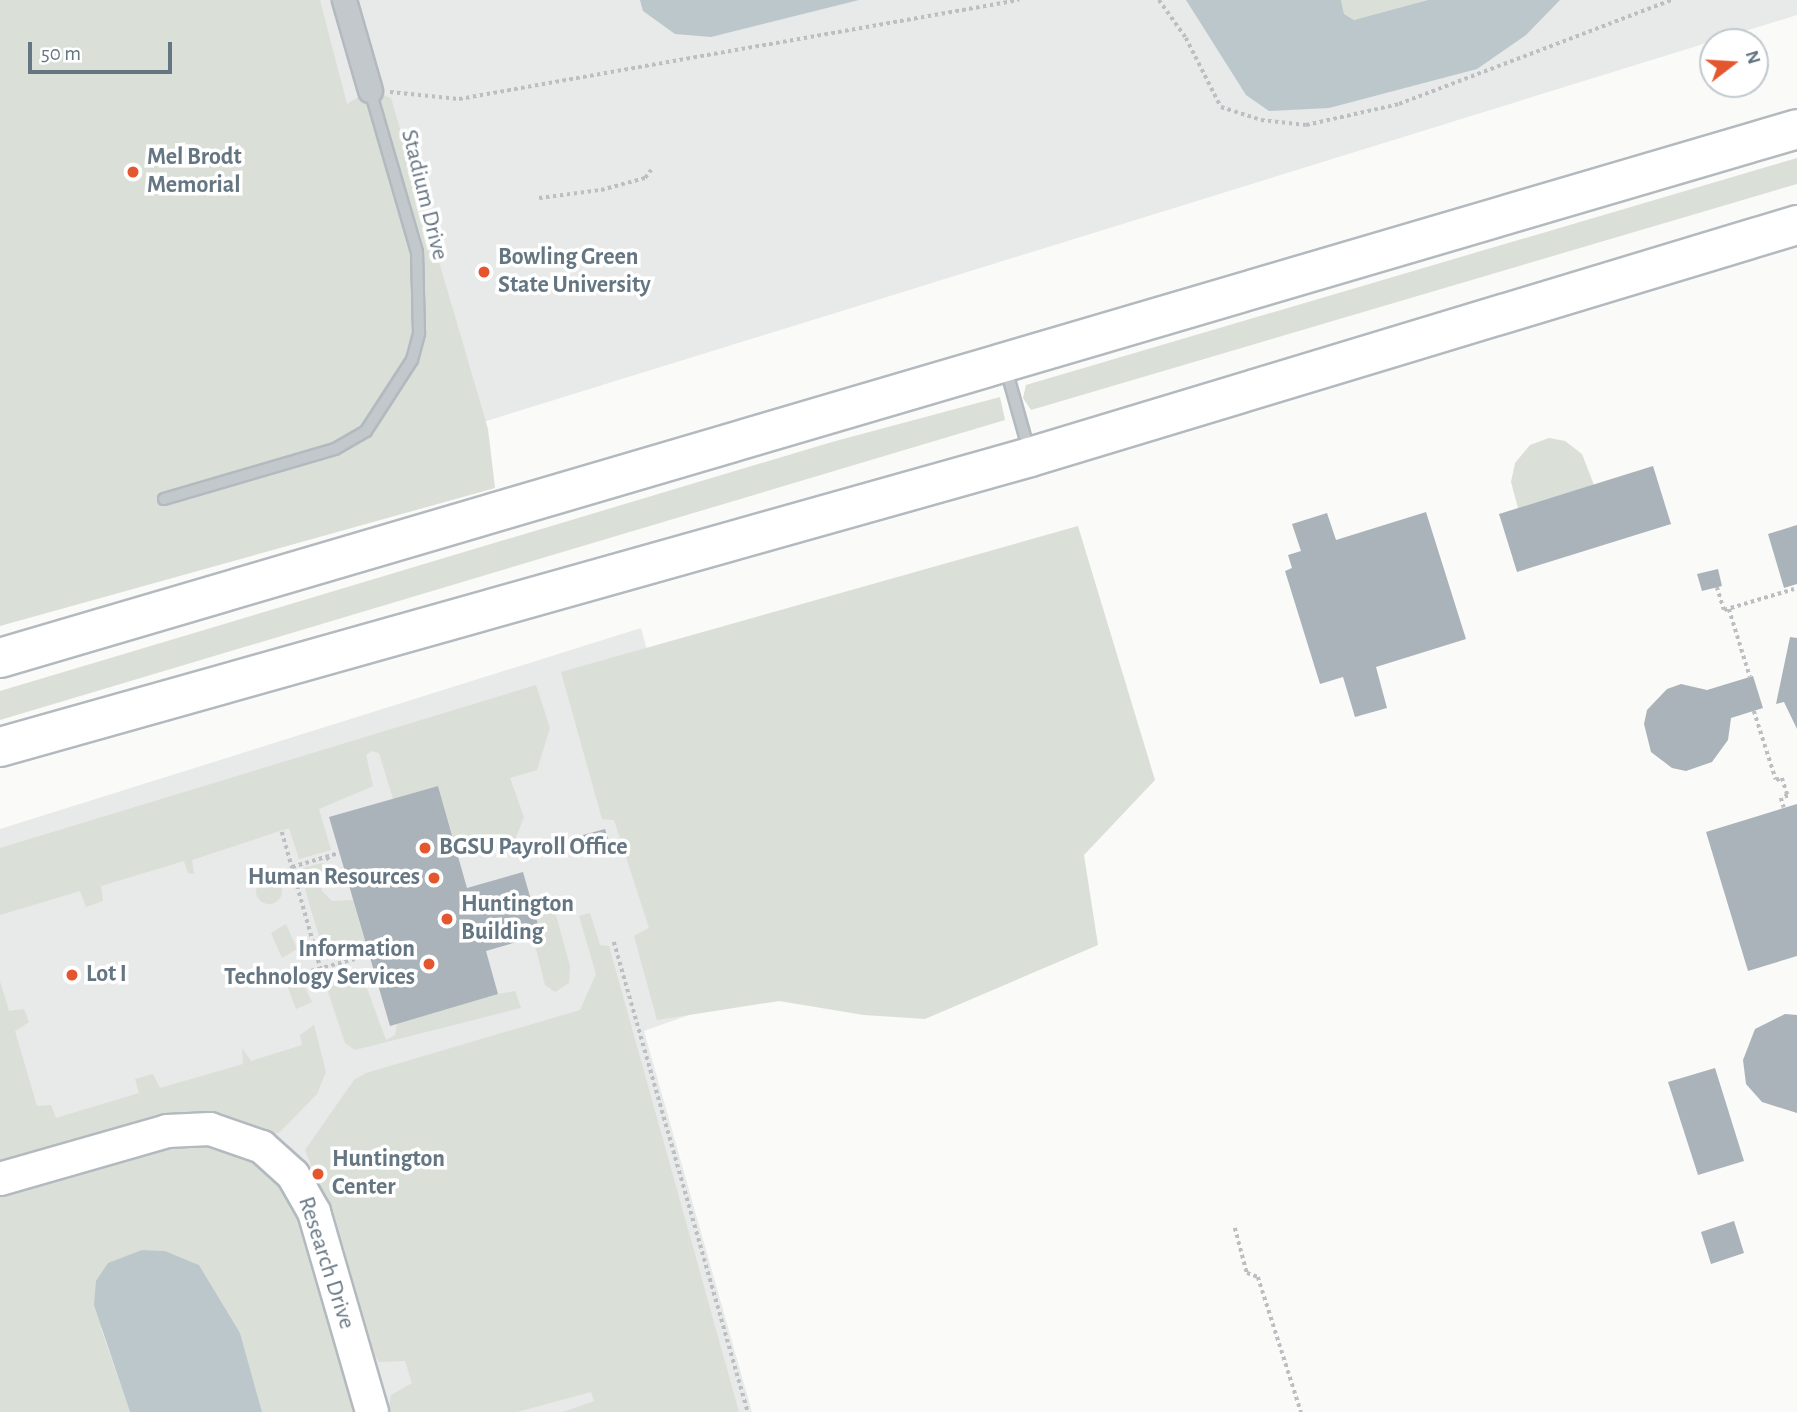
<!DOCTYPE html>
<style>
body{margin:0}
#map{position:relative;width:1797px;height:1412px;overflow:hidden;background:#fafaf8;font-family:"Alegreya Sans",sans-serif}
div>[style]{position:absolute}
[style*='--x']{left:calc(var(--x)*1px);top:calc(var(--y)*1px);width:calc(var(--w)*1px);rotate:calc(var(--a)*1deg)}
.built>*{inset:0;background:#e8e9e9}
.green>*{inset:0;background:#dadfd7}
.round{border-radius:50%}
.water>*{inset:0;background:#bbc7cb}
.building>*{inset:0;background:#aab3b9}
.path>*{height:3.5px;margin-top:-1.75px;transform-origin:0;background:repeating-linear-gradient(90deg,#bbbfc2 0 3.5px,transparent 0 7px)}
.roads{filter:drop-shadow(2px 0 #b3babf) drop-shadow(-2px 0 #b3babf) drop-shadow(0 2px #b3babf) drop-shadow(0 -2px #b3babf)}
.lane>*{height:10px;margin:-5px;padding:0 5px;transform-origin:5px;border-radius:5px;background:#c3c8cc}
.street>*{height:23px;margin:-11.5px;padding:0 11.5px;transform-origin:11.5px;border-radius:11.5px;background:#c3c8cc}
.secondary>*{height:32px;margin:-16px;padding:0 16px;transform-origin:16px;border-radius:16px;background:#fff}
.highway>*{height:38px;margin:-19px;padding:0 19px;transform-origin:19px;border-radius:19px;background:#fff}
.dots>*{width:19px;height:19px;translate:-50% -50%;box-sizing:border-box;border:4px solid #fff;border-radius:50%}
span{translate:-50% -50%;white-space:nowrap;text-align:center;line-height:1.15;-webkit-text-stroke:7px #fff;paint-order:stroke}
.poi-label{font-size:24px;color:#657683;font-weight:700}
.left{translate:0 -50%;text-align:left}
.right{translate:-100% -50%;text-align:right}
.street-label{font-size:24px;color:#657683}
.north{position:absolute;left:1699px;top:28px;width:70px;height:70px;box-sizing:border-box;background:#fff;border:2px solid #c1c8cd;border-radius:50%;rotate:73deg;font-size:19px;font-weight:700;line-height:28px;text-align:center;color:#657683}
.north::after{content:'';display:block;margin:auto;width:24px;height:32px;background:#e4572e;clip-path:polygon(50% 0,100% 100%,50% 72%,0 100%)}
.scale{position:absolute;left:28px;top:42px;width:144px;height:32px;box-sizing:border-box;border:4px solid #657683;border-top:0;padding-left:9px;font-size:21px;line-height:24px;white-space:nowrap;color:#657683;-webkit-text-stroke:5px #fff;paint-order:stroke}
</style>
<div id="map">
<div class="built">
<div style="clip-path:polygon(0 0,1797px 0,1797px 15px,138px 529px)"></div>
<div style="clip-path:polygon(641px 628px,740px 997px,644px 1031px,752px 1412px,0 1412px,0 829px)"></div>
</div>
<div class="green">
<div style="clip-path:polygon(0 0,320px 0,347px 104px,370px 90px,391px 98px,488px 429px,495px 488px,0 626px)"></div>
<div style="clip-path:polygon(1341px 0,1428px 0,1354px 20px,1344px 14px)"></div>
<div style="clip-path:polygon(1797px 158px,1797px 184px,1031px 410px,1023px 398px,1026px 385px)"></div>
<div style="clip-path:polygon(1000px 397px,1005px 420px,0 720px,0 691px,832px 442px)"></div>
<div style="clip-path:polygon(1549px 438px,1565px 441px,1582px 454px,1594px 485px,1518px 508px,1511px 482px,1515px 463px,1530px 445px)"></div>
<div style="clip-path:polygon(1078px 526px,1155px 780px,1084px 855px,1098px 945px,925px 1019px,864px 1015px,779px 1001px,657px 1020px,634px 936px,649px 928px,614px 820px,602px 819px,561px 672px)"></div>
<div style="clip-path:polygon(536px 685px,550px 728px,537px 770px,510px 778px,524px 817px,514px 842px,506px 848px,457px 850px,438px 786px,393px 799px,379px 753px,372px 751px,366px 755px,373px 786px,319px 809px,331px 850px,299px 859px,289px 828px,192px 860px,194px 874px,188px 873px,184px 861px,101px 886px,103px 901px,86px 907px,80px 891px,0 915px,0 848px)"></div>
<div style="clip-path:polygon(322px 863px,328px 865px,321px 877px,322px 891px,332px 901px,353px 900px,365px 941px,330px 951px,331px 958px,326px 960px,299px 869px)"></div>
<div class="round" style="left:256px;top:878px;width:26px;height:26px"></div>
<div style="clip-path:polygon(552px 901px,570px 966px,569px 983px,555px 992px,545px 985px,533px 937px,541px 934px,532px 904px)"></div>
<div style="clip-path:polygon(590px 913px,600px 945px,609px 946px,739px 1412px,563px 1412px,594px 1401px,591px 1392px,517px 1412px,388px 1412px,391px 1395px,412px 1383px,405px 1361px,379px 1362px,369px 1349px,327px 1205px,305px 1150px,354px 1080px,366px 1073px,580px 1010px,596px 974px,579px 916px)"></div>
<div style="clip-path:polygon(286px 924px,297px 949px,282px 958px,271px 933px)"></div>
<div style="clip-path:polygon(336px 972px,339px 980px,355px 975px,365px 983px,386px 1040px,395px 1035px,397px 1024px,498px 994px,515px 991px,521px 1008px,355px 1050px,345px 1043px,323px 977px)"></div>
<div style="clip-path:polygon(300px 976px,312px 1002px,296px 1009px,286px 982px)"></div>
<div style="clip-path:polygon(0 981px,9px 1011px,24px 1009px,29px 1022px,15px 1031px,37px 1106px,51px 1105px,56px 1118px,139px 1093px,135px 1079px,153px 1074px,160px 1088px,243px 1064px,242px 1048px,251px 1061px,302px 1045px,300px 1035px,314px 1025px,326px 1072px,317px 1094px,279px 1133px,263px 1133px,224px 1118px,0 1166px)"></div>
<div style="clip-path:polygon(183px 1139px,223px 1141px,260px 1159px,291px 1191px,311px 1239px,351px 1382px,346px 1389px,354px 1392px,359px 1412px,262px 1412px,240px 1333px,199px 1265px,165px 1251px,142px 1250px,101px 1329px,130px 1412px,0 1412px,0 1193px)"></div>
</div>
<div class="water">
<div style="clip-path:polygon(640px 0,859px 0,711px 37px,675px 34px,643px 11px)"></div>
<div style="clip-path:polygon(1186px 0,1341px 0,1344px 14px,1354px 20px,1428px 0,1560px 0,1526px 35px,1477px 69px,1329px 108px,1269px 111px,1246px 95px)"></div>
<div style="clip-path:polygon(142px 1250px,165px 1251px,199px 1265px,240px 1333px,262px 1412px,130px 1412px,94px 1305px,96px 1281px,108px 1263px)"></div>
</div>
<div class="building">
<div style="clip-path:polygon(1653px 466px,1671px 524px,1517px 572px,1499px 514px)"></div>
<div style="clip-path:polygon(1426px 512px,1466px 639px,1376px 667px,1387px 708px,1355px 717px,1343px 677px,1320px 684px,1285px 571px,1292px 568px,1288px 555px,1301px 551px,1292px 524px,1327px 513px,1336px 540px)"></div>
<div style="clip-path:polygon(1797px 525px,1797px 584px,1784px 588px,1768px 534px)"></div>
<div style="clip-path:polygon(1718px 569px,1722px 586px,1702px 591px,1697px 574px)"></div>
<div style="clip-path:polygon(1790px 637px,1797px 638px,1797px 729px,1784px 702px,1776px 704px)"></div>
<div style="clip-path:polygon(1753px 676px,1763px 708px,1731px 718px,1728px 740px,1712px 762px,1686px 771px,1672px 768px,1651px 752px,1644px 724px,1647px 710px,1667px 689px,1681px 684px,1707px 690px)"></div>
<div style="clip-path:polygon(438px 786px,467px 888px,523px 872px,541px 935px,486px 951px,498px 994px,390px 1026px,329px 817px)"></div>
<div style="clip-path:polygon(1797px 804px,1797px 956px,1748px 971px,1706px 832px)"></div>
<div style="clip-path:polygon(605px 829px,612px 852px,590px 858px,583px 835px)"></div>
<div style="clip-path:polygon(1785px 1014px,1797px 1015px,1797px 1113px,1762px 1102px,1746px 1084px,1743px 1060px,1755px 1029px)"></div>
<div style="clip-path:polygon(1715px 1068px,1744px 1161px,1698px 1175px,1668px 1082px)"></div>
<div style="clip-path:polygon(1734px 1221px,1744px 1253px,1711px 1264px,1701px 1232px)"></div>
</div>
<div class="path">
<div style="--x:1159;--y:0;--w:47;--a:54.6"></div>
<div style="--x:1186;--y:38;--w:77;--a:63.1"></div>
<div style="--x:1221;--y:107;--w:42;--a:18"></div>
<div style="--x:1261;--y:120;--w:45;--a:6.3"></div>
<div style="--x:1306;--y:125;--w:95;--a:-12.7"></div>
<div style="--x:1399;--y:104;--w:292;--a:-20.9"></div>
<div style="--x:390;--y:92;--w:69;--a:5.8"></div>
<div style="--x:459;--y:99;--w:569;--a:-10.03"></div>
<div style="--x:539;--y:198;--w:63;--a:-7.4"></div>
<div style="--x:601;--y:190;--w:46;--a:-15.3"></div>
<div style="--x:645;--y:178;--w:10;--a:-53"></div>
<div style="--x:424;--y:225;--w:20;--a:-15"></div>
<div style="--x:1717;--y:587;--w:24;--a:73"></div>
<div style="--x:1724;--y:610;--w:73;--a:-16.7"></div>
<div style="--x:1729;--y:609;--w:71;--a:72.8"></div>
<div style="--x:1754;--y:711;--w:72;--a:72.3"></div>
<div style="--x:1776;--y:780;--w:6;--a:-18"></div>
<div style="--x:1782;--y:778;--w:19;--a:72"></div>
<div style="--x:1788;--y:796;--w:7;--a:164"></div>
<div style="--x:1781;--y:798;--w:10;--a:73"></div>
<div style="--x:282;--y:832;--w:151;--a:74.2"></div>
<div style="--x:327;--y:857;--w:7;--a:56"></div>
<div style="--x:292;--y:867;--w:49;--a:-16.6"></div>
<div style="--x:614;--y:942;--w:489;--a:74.1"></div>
<div style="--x:311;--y:971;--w:60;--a:-15.4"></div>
<div style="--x:1235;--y:1228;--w:47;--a:75.1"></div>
<div style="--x:1247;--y:1273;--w:12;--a:20"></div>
<div style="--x:1258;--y:1277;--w:142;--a:72.3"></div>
</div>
<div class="roads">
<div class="lane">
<div style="--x:1006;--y:369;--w:85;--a:74.3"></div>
<div style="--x:164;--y:499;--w:178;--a:-16.3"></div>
<div style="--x:335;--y:449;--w:36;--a:-30"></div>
<div style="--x:366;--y:431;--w:85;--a:-57.1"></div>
<div style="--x:412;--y:360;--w:28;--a:-75"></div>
<div style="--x:419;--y:333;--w:81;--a:-91.4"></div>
<div style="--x:417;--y:252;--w:169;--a:-106.2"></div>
</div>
<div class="street">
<div style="--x:344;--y:0;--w:94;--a:73.9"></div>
</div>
<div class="secondary">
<div style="--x:0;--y:1179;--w:174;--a:-16"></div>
<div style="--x:167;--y:1131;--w:43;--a:-2.7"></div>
<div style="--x:210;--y:1129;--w:55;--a:19.1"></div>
<div style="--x:262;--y:1147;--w:42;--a:42.1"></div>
<div style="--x:293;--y:1175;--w:43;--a:60.4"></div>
<div style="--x:314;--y:1212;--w:208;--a:73.8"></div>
</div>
<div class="highway">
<div style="--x:0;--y:658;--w:1873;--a:-16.4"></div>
<div style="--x:0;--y:747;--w:1070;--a:-15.72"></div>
<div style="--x:1030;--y:457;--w:801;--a:-16.83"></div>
</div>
</div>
<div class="dots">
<div style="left:133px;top:172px;background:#e4572e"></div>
<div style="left:484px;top:272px;background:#e4572e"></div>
<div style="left:425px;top:848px;background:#e4572e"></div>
<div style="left:434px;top:878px;background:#e4572e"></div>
<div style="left:447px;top:919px;background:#e4572e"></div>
<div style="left:429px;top:964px;background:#e4572e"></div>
<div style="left:72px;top:975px;background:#e4572e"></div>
<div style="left:318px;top:1174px;background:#e4572e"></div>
</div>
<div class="poi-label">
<span class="left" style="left:147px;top:172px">Mel Brodt<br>Memorial</span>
<span class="left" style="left:498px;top:272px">Bowling Green<br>State University</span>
<span class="left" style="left:439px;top:848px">BGSU Payroll Office</span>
<span class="right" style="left:420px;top:878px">Human Resources</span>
<span class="left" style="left:461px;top:919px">Huntington<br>Building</span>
<span class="right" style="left:415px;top:964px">Information<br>Technology Services</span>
<span class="left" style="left:86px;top:975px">Lot I</span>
<span class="left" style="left:332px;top:1174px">Huntington<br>Center</span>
</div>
<div class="street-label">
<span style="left:424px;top:195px;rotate:76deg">Stadium Drive</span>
<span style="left:326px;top:1263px;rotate:72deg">Research Drive</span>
</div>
<div class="north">N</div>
<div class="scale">50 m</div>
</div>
